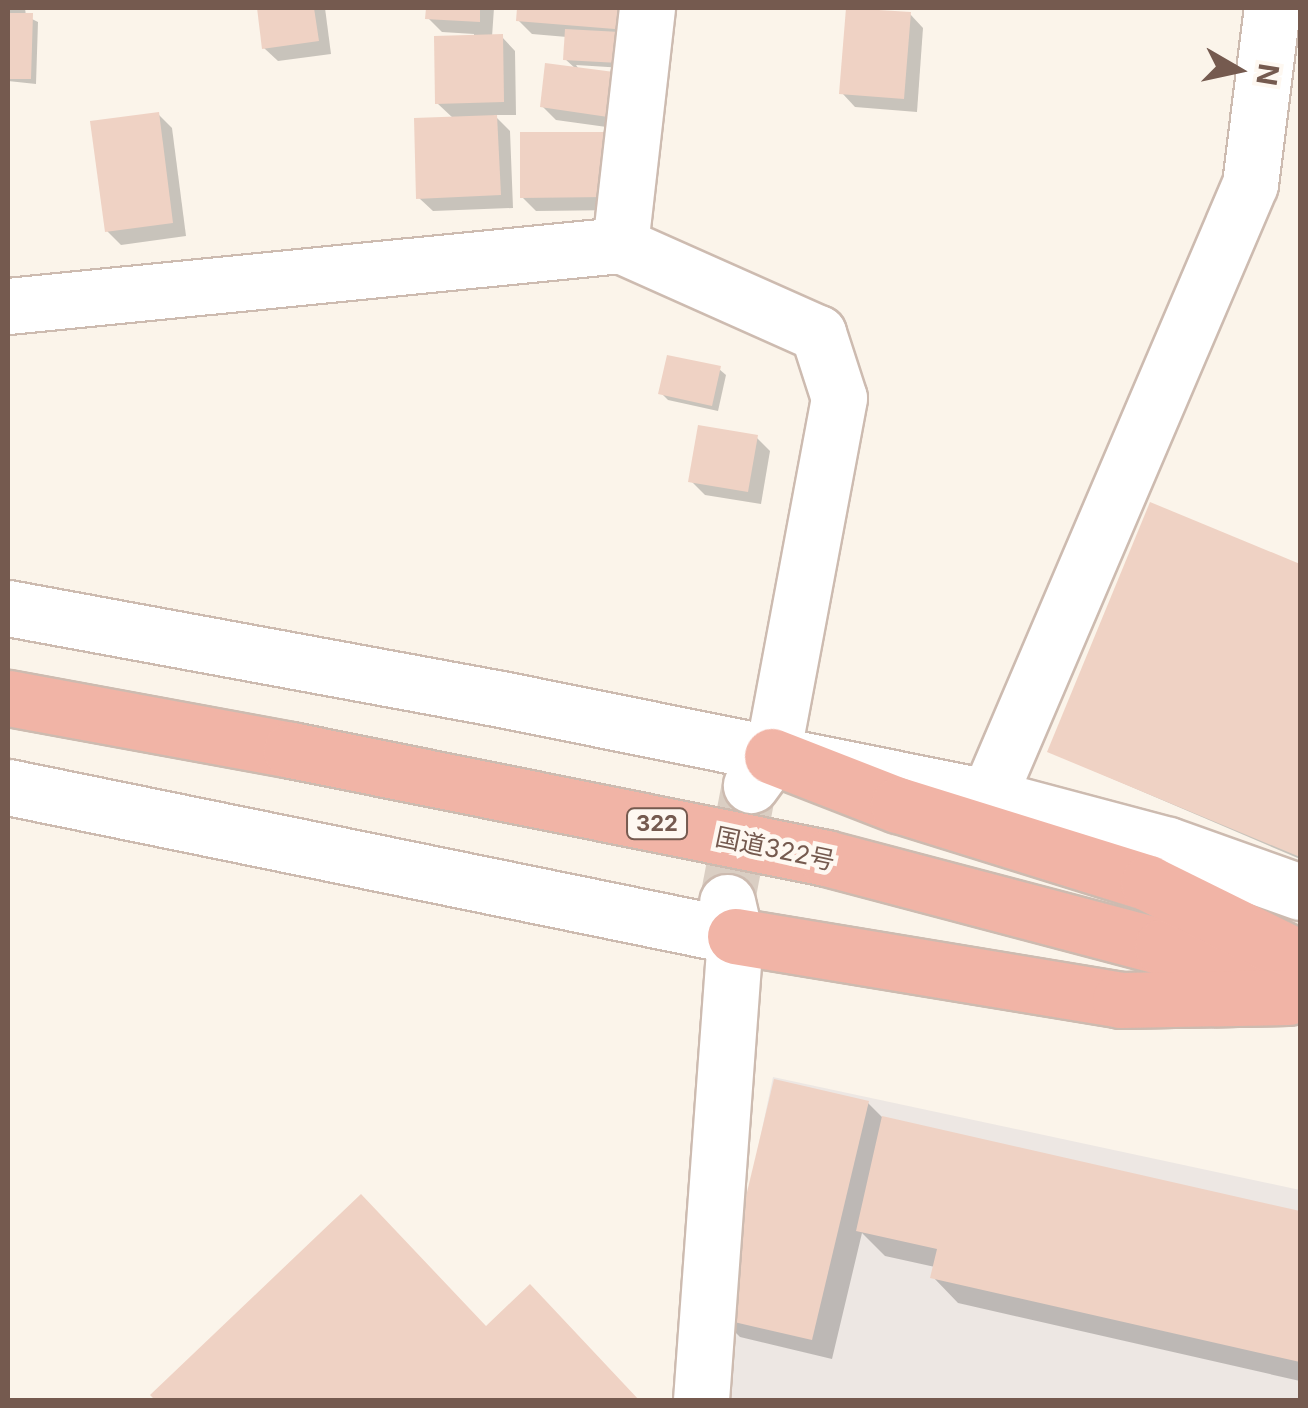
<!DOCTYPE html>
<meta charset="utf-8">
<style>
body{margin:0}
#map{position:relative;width:1308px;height:1408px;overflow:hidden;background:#fbf4ea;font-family:Inter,"Noto Sans JP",sans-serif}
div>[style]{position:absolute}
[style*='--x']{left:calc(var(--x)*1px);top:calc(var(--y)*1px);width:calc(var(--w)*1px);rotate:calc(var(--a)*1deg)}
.industrial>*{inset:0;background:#ede7e3}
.shadow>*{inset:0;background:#0003}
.building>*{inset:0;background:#efd2c4}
.minor-tunnel>*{height:55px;margin-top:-27.5px;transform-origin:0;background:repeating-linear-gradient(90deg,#dacec3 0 55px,transparent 0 83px)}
.roads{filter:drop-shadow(2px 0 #cdbbb0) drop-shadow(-2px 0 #cdbbb0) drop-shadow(0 2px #cdbbb0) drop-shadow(0 -2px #cdbbb0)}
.minor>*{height:55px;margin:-27.5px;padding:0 27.5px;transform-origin:27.5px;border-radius:27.5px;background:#fff}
.highway>*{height:55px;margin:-27.5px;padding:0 27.5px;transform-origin:27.5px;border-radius:27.5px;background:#f1b4a6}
span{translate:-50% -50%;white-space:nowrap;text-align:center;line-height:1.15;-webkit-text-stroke:9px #fef8f1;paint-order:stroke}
.shield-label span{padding:2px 8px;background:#fef8f1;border:2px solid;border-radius:8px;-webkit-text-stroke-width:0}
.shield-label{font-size:22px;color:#755a4f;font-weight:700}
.street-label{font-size:25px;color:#755a4f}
.frame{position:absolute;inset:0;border:10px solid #755a4f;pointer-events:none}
.north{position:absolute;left:1188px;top:20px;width:100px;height:100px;-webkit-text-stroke:8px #fef8f1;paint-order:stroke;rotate:99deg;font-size:28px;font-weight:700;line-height:40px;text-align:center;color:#755a4f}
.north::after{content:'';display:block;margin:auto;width:35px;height:45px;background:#755a4f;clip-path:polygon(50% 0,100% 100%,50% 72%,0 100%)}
</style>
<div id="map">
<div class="industrial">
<div style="clip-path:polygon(773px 1077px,1300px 1190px,1300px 1400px,705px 1400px)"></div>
</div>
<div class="shadow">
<div style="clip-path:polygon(8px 8px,25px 8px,26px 16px,38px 22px,36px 84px,8px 81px)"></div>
<div style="clip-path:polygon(259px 8px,325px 8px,331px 54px,278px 61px,264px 48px)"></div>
<div style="clip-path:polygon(428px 8px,494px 8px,492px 37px,502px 37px,515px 51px,516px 115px,494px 115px,510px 131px,513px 208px,433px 211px,419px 198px,454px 119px,437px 103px,474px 38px,474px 34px,442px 32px,428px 18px)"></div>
<div style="clip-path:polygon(519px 8px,638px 8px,624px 68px,576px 65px,621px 129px,556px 120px,542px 106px,576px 69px,565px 59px,567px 37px,532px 34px,518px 20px)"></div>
<div style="clip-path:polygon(910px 14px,923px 28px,917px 112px,855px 107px,842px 93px)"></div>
<div style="clip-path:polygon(159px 115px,172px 128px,186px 236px,121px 245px,107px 231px)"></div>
<div style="clip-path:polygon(606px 134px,620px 210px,536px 211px,522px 197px)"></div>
<div style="clip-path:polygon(719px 369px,726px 375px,718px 411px,668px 400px,661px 393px)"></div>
<div style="clip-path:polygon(756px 437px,770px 451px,761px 504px,705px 495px,691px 481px)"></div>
<div style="clip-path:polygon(1151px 505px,1300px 567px,1300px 859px,1050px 752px)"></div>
<div style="clip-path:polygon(868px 1103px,883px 1118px,1300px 1213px,1300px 1381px,958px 1303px,933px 1277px,935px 1267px,885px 1256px,862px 1233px,832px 1359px,740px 1337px,720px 1317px)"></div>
<div style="clip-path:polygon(556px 1313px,638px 1400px,158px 1400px,153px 1395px)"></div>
</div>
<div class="building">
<div style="clip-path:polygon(257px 8px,314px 8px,319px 41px,262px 49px)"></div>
<div style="clip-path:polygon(426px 8px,480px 8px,480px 22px,425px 19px)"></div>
<div style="clip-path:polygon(517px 8px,628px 8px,627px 30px,516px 21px)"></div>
<div style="clip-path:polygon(846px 8px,911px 12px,904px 99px,839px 94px)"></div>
<div style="clip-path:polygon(8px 13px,33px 13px,31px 79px,8px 79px)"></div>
<div style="clip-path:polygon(565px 29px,620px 32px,619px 63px,563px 60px)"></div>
<div style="clip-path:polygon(503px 34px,504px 102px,435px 104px,434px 36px)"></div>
<div style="clip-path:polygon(545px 63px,614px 72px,608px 117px,540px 107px)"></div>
<div style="clip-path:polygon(159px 112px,173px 223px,105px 232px,90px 121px)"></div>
<div style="clip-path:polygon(497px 115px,501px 195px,416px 199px,414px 118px)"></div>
<div style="clip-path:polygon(520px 132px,607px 132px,607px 197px,520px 198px)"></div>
<div style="clip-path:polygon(667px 355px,721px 366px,712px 406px,658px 394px)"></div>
<div style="clip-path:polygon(698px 425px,758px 435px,748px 492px,688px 482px)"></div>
<div style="clip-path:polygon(1150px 502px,1300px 564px,1300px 857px,1047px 752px)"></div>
<div style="clip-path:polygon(774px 1079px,869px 1101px,812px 1340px,717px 1318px)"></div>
<div style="clip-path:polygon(882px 1116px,1300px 1211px,1300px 1362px,930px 1278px,937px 1249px,856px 1231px)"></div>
<div style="clip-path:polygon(361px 1194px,486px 1326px,530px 1284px,639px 1400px,155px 1400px,150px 1395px)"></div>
</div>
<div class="minor-tunnel">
<div style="--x:727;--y:902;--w:117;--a:-79.2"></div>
</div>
<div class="roads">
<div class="minor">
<div style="--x:620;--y:245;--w:239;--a:-83.5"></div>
<div style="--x:8;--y:306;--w:615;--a:-5.69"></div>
<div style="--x:620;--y:245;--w:217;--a:24"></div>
<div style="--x:818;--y:333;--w:68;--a:72.1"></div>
<div style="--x:839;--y:398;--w:364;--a:100.6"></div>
<div style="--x:772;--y:756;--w:36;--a:126"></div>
<div style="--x:8;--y:608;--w:501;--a:10.46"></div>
<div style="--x:501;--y:699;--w:497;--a:11.4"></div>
<div style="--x:988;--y:797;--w:667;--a:-66.86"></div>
<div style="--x:1250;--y:184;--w:177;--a:-82.9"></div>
<div style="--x:8;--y:787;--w:742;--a:11.58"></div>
<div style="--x:988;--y:797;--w:186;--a:14.9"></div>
<div style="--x:1168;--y:845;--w:140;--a:19.6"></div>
<div style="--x:701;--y:1400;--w:465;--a:-85.8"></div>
<div style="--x:735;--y:936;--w:35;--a:-103"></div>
</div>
<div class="highway">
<div style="--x:8;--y:698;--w:288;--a:10.4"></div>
<div style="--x:291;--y:750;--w:546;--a:11.41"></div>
<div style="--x:826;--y:858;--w:348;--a:14.8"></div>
<div style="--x:1162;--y:947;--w:141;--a:12.7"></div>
<div style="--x:772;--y:756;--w:135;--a:21.3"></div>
<div style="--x:898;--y:805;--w:262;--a:17.3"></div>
<div style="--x:1148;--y:883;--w:165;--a:26.3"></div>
<div style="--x:735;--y:936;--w:390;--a:9.4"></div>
<div style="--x:1120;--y:1000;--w:168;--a:-1"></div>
</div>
</div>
<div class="shield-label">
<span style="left:657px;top:824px">322</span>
</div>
<div class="street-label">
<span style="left:775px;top:849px;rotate:12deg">国道322号</span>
</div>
<div class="frame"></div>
<div class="north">N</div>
</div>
